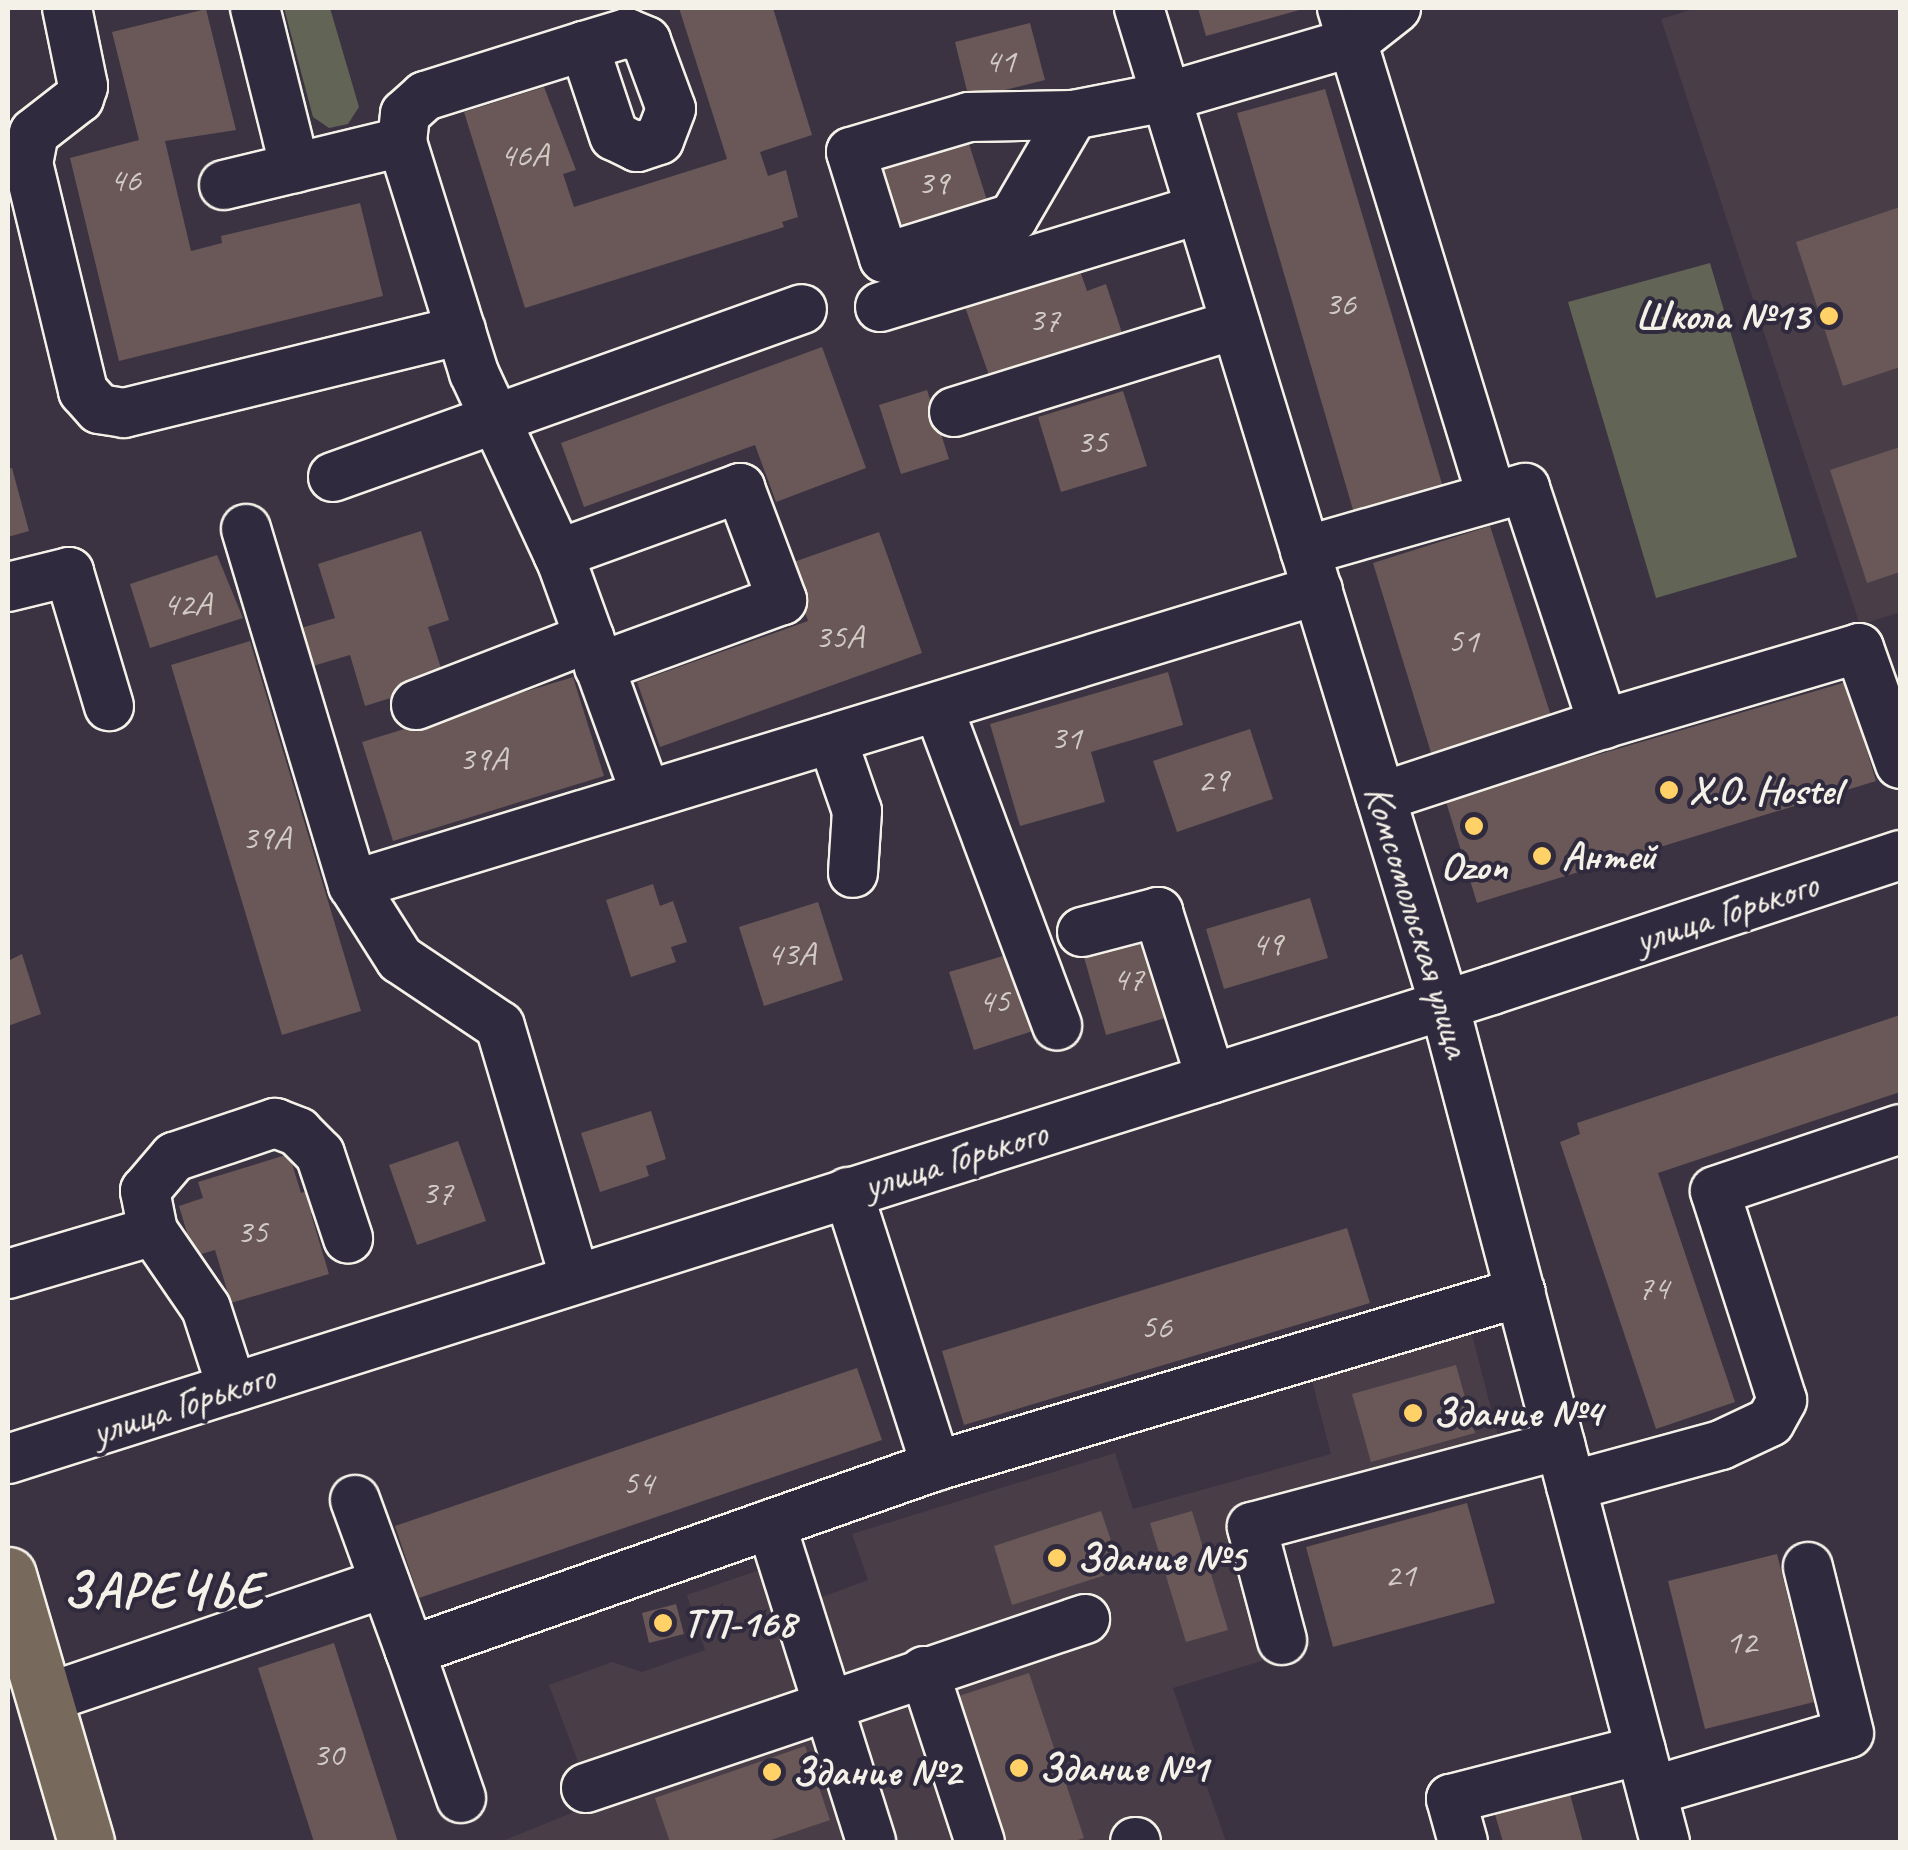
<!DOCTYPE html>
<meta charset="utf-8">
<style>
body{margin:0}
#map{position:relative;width:1908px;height:1850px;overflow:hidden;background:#3b3342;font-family:Caveat,sans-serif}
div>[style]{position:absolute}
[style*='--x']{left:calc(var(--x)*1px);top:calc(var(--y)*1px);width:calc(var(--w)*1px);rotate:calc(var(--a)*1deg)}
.built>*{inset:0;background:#493e48}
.green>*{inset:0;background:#626456}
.building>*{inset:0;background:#695857}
.roads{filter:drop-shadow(2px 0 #f4f1e8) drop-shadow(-2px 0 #f4f1e8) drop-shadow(0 2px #f4f1e8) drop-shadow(0 -2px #f4f1e8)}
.minor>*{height:48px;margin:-24px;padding:0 24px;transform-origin:24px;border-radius:24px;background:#2f2a3d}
.major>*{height:55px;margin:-27.5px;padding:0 27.5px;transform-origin:27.5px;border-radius:27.5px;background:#77695c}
.dots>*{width:28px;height:28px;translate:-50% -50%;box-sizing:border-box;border:5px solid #2f2a3d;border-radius:50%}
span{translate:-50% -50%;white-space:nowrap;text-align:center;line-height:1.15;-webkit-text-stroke:8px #2f2a3d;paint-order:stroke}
.number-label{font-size:35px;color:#d1cbc4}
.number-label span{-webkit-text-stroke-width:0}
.poi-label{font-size:40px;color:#f4f1e8;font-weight:700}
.right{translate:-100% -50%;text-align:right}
.left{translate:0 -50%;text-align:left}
.street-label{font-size:40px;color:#f4f1e8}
.district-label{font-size:50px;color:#f4f1e8;font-weight:700;letter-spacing:2.5px}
.frame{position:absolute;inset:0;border:10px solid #f4f1e8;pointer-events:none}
</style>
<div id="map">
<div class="built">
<div style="clip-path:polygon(1697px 8px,1900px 8px,1900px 612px,1860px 625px,1661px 19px)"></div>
<div style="clip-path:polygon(1470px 1327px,1505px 1463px,1277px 1525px,1311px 1646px,1173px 1688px,1226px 1842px,500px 1842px,594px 1804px,549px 1685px,612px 1662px,642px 1672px,705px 1650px,687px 1595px,780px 1563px,798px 1606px,868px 1580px,852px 1534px,1115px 1453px,1133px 1509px,1331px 1454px,1310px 1373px)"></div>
</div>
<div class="green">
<div style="clip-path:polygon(284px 8px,330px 8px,359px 107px,348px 124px,329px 128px,313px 117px)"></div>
<div style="clip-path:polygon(1710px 263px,1797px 557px,1656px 598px,1568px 302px)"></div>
</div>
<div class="building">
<div style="clip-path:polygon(679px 8px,773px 8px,812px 135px,760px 152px,768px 176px,786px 170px,798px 217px,782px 222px,784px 227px,525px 308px,464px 112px,544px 87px,576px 170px,563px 174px,574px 207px,727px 159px)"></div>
<div style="clip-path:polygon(1198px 8px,1302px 8px,1303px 9px,1206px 36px)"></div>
<div style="clip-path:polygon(206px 9px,236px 130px,165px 141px,191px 251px,222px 243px,221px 236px,360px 203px,383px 296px,119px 361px,70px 158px,139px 140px,112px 32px)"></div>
<div style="clip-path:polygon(1030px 23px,1045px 80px,969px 99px,955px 42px)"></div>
<div style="clip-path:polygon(1325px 89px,1445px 494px,1356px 520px,1237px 113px)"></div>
<div style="clip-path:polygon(963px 125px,991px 213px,903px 241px,875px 152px)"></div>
<div style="clip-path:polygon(1900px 207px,1900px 367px,1843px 386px,1796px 242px)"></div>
<div style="clip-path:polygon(1078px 265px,1087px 291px,1106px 284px,1123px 336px,991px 381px,964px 304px)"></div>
<div style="clip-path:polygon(822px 347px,866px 468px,776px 502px,755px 445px,584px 507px,561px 443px)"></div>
<div style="clip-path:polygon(927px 390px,949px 459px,901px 474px,879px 405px)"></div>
<div style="clip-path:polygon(1123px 391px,1147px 466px,1061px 492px,1038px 417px)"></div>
<div style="clip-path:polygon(1900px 447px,1900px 572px,1867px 583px,1830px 470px)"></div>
<div style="clip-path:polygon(12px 468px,29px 531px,8px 537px,8px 469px)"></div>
<div style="clip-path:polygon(1490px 526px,1552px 719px,1501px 736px,1515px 779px,1846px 682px,1876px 781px,1477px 903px,1373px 563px)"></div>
<div style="clip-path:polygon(421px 531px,449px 620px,428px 627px,445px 681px,365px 706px,350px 655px,313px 666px,301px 628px,335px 618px,318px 564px)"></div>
<div style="clip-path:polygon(879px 532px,922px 653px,660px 747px,637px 682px,808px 621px,788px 564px)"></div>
<div style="clip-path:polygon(217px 555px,243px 618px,150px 648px,130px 584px)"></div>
<div style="clip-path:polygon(250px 641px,361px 1011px,282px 1035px,171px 665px)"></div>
<div style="clip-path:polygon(1168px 672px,1183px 725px,1091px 752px,1105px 802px,1020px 826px,990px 724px)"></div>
<div style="clip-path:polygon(573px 677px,604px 776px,393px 841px,362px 742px)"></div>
<div style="clip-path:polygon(1250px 729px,1273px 799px,1177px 832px,1153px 761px)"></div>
<div style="clip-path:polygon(653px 884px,660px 906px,673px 901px,687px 942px,671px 947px,676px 962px,631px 977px,606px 900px)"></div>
<div style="clip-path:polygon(1310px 898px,1328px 958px,1224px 989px,1206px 929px)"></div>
<div style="clip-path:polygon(818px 902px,843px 980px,764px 1006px,739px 927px)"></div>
<div style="clip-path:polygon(1151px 924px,1176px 1015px,1106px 1035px,1080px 943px)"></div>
<div style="clip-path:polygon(1013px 953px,1039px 1029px,974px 1050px,949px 972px)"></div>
<div style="clip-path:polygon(22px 954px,41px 1014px,8px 1026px,8px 961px)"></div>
<div style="clip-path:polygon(1900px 1015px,1900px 1092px,1658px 1173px,1735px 1402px,1656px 1429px,1560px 1142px,1580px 1134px,1577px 1123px)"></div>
<div style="clip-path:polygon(651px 1111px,666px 1159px,646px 1166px,649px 1176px,600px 1192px,581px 1133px)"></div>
<div style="clip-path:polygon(458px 1141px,486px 1221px,417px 1245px,389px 1165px)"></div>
<div style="clip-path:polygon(289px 1154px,301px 1193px,313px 1189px,320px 1211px,311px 1214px,329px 1274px,231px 1303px,215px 1250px,194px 1256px,179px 1206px,203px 1198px,198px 1182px)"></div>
<div style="clip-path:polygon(1347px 1228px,1370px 1303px,964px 1425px,942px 1351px)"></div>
<div style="clip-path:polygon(1456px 1365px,1475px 1433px,1371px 1462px,1352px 1394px)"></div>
<div style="clip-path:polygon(857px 1368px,882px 1440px,419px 1598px,395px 1526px)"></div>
<div style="clip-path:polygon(1467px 1503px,1495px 1603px,1333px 1647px,1306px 1547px)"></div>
<div style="clip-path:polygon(1101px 1511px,1121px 1570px,1012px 1605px,994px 1546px)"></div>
<div style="clip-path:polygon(1192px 1511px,1228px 1630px,1186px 1642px,1150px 1523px)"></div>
<div style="clip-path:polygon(1777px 1554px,1814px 1702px,1705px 1729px,1668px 1581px)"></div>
<div style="clip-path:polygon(676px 1604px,684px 1634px,649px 1643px,642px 1613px)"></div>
<div style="clip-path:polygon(334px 1643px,398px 1842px,314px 1842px,258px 1668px)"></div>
<div style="clip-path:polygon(1029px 1673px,1084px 1838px,1071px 1842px,1002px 1842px,953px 1698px)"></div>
<div style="clip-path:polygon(805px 1746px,830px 1820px,765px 1842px,670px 1842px,655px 1798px)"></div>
<div style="clip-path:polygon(1567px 1783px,1583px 1842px,1503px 1842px,1492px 1804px)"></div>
</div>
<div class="roads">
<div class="minor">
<div style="--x:67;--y:8;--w:80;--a:78.4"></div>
<div style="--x:83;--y:86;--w:13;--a:108"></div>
<div style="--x:79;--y:98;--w:57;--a:142.1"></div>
<div style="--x:34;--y:133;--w:31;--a:101"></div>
<div style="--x:28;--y:163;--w:235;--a:76.4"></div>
<div style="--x:83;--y:391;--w:24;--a:48"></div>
<div style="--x:99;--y:409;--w:25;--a:9"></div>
<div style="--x:124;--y:413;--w:347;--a:-13.8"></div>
<div style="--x:255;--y:8;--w:165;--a:76"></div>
<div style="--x:1139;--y:8;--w:1042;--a:72.97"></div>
<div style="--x:1444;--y:1004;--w:867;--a:75.23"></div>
<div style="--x:1342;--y:8;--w:511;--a:72.95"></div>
<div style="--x:584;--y:46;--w:45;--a:-16.8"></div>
<div style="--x:627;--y:33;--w:21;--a:23"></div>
<div style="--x:646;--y:41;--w:72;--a:69.8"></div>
<div style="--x:671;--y:109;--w:33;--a:111"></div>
<div style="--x:659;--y:140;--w:23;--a:162"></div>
<div style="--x:637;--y:147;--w:25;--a:-154"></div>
<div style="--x:614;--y:136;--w:95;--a:-108.4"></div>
<div style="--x:584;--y:46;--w:167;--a:162.5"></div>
<div style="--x:425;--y:96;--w:27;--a:138"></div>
<div style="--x:405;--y:114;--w:28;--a:96"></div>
<div style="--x:402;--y:142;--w:242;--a:72.7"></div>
<div style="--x:474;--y:373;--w:206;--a:65.1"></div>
<div style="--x:561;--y:560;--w:250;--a:70.1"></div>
<div style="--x:1073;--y:115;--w:119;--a:120.2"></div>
<div style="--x:1013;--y:218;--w:135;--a:162.8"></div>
<div style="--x:884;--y:258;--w:111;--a:-107.3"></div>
<div style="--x:851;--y:152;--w:123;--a:-16.5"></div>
<div style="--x:969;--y:117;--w:104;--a:-1.1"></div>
<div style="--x:1073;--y:115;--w:95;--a:-11"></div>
<div style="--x:1166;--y:97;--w:195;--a:-16.4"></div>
<div style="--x:1353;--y:42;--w:55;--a:-38.3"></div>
<div style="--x:224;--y:185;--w:183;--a:-13.6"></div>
<div style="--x:880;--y:307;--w:335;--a:-17"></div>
<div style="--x:954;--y:412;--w:295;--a:-17.3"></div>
<div style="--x:333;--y:477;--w:498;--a:-19.7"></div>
<div style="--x:246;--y:529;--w:372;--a:73.3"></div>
<div style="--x:353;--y:885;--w:88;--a:57.6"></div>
<div style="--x:400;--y:959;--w:120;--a:33.8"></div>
<div style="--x:500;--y:1026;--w:264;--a:73.5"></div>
<div style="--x:1305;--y:551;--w:229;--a:-16"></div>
<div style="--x:1525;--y:488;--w:249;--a:71.7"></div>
<div style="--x:1603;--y:724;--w:267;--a:-16.5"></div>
<div style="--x:1859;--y:648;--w:123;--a:70.5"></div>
<div style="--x:558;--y:554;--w:194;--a:-19.9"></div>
<div style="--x:740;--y:488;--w:120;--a:69.4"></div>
<div style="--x:782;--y:600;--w:195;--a:159.9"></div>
<div style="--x:8;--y:587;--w:63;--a:-13.8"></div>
<div style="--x:69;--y:572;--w:140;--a:73.4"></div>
<div style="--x:416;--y:705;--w:186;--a:-21.2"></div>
<div style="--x:938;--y:707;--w:340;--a:69.5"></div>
<div style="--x:832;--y:739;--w:76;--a:70.9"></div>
<div style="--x:857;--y:811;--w:62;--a:93.7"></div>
<div style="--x:1381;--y:797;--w:234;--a:-18.2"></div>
<div style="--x:353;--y:885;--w:1009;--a:-17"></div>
<div style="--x:1082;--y:932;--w:79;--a:-14.7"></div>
<div style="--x:1158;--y:912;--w:175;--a:72.4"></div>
<div style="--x:848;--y:1192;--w:288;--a:72.2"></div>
<div style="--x:153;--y:1231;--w:93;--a:55.5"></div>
<div style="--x:206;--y:1308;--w:84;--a:72"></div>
<div style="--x:8;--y:1274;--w:151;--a:-16.5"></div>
<div style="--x:153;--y:1231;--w:41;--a:-101.3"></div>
<div style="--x:145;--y:1191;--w:45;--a:-49.5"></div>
<div style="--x:174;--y:1157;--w:107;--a:-18.6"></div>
<div style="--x:275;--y:1123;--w:25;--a:21"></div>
<div style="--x:298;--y:1132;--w:31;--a:45"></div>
<div style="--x:320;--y:1154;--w:89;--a:71.6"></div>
<div style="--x:8;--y:1459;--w:1556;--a:-17.54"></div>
<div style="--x:1492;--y:990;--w:430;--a:-18.3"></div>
<div style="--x:1571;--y:1486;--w:156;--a:-15.3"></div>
<div style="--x:1721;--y:1445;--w:54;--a:-25.1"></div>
<div style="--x:1770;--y:1422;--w:25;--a:-61"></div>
<div style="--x:1782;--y:1400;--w:219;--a:-107.8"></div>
<div style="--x:1715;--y:1191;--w:195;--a:-18.5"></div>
<div style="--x:355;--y:1500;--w:161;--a:70"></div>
<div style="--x:771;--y:1524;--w:333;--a:72.5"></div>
<div style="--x:1282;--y:1640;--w:117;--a:-104.9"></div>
<div style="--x:1252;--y:1527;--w:319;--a:-14.9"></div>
<div style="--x:924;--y:1671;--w:180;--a:71.9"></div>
<div style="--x:44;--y:1699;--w:360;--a:-18.8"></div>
<div style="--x:586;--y:1788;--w:527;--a:-18.71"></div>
<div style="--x:1652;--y:1791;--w:205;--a:-16.4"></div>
<div style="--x:1849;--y:1733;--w:171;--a:-103.9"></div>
<div style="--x:461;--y:1798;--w:156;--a:-109.1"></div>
<div style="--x:410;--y:1651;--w:558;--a:-19.38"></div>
<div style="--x:936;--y:1466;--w:610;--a:-16.56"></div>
<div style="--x:1135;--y:1842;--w:1;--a:0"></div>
<div style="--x:1463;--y:1842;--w:45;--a:-105.6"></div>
<div style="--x:1451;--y:1799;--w:196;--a:-14.5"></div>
</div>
<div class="major">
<div style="--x:8;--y:1575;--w:278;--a:73.7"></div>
</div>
</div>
<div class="dots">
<div style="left:1829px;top:316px;background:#ffd166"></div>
<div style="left:1669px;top:790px;background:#ffd166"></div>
<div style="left:1474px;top:826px;background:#ffd166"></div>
<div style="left:1542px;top:856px;background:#ffd166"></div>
<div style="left:1413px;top:1413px;background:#ffd166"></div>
<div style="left:1057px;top:1558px;background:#ffd166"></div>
<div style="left:663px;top:1623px;background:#ffd166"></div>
<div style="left:1019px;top:1768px;background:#ffd166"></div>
<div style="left:772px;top:1772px;background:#ffd166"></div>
</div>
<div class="number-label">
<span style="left:1000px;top:61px">41</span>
<span style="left:524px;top:155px">46А</span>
<span style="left:125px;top:180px">46</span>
<span style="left:933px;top:183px">39</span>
<span style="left:1340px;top:304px">36</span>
<span style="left:1044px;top:320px">37</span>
<span style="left:1092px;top:442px">35</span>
<span style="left:187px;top:604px">42А</span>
<span style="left:839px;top:637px">35А</span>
<span style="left:1463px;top:641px">51</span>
<span style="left:1066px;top:738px">31</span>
<span style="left:483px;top:759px">39А</span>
<span style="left:1213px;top:780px">29</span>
<span style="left:266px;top:838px">39А</span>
<span style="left:1267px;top:944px">49</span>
<span style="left:791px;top:954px">43А</span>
<span style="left:1128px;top:979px">47</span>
<span style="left:994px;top:1001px">45</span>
<span style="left:437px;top:1193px">37</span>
<span style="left:252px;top:1232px">35</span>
<span style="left:1653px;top:1288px">74</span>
<span style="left:1156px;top:1327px">56</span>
<span style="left:638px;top:1483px">54</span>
<span style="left:1400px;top:1575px">21</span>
<span style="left:1741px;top:1642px">12</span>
<span style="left:328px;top:1755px">30</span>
</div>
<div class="poi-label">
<span class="right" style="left:1809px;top:316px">Школа №13</span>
<span class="left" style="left:1689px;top:790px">X.O. Hostel</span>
<span class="left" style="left:1562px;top:856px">Антей</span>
<span style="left:1474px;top:866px">Ozon</span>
<span class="left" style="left:1433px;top:1413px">Здание №4</span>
<span class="left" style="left:1077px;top:1558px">Здание №5</span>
<span class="left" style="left:683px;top:1623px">ТП-168</span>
<span class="left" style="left:1039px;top:1768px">Здание №1</span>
<span class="left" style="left:792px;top:1772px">Здание №2</span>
</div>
<div class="street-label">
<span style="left:1726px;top:912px;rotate:-18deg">улица Горького</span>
<span style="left:1418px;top:921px;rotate:73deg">Комсомольская улица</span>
<span style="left:955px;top:1159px;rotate:-17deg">улица Горького</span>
<span style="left:183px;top:1404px;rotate:-18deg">улица Горького</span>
</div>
<div class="district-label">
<span style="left:164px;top:1591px">ЗАРЕЧЬЕ</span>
</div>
<div class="frame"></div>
</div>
